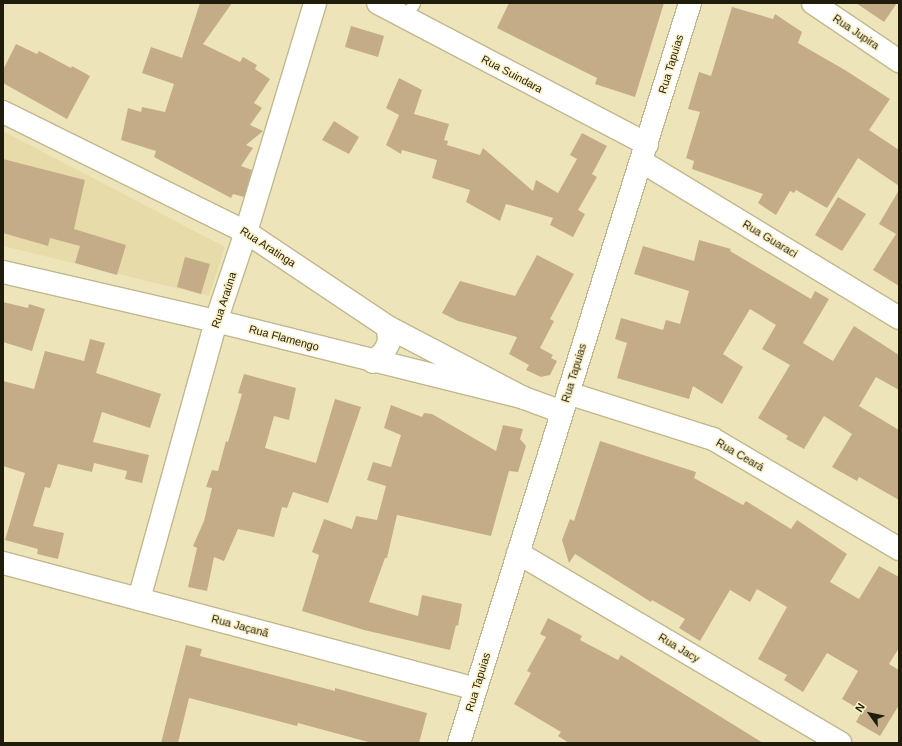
<!DOCTYPE html>
<meta charset="utf-8">
<style>
body{margin:0}
#map{position:relative;width:902px;height:746px;overflow:hidden;background:#eee4ba;font-family:Arial,sans-serif}
div>[style]{position:absolute}
[style*='--x']{left:calc(var(--x)*1px);top:calc(var(--y)*1px);width:calc(var(--w)*1px);rotate:calc(var(--a)*1deg)}
.built>*{inset:0;background:#e7dba9}
.building>*{inset:0;background:#c5ac89}
.roads{filter:drop-shadow(1px 0 #c1b78e) drop-shadow(-1px 0 #c1b78e) drop-shadow(0 1px #c1b78e) drop-shadow(0 -1px #c1b78e)}
.lane>*{height:11px;margin:-5.5px;padding:0 5.5px;transform-origin:5.5px;border-radius:5.5px;background:#fff}
.street>*{height:22px;margin:-11px;padding:0 11px;transform-origin:11px;border-radius:11px;background:#fff}
span{translate:-50% -50%;white-space:nowrap;text-align:center;line-height:1.15;-webkit-text-stroke:3px #fbf1c7;paint-order:stroke}
.street-label{font-size:11px;color:#201c0c}
.frame{position:absolute;inset:0;border:4px solid #201c0c;pointer-events:none}
.north{position:absolute;left:850px;top:694px;width:40px;height:40px;-webkit-text-stroke:3px #fbf1c7;paint-order:stroke;rotate:303deg;font-size:11px;font-weight:700;line-height:16px;text-align:center;color:#201c0c}
.north::after{content:'';display:block;margin:auto;width:14px;height:18px;background:#201c0c;clip-path:polygon(50% 0,100% 100%,50% 72%,0 100%)}
</style>
<div id="map">
<div class="built">
<div style="clip-path:polygon(3px 131px,225px 247px,209px 296px,3px 246px)"></div>
</div>
<div class="building">
<div style="clip-path:polygon(200px 3px,232px 3px,203px 44px,240px 62px,243px 57px,257px 65px,255px 69px,270px 79px,254px 103px,262px 108px,250px 125px,263px 131px,246px 145px,253px 148px,241px 166px,252px 170px,244px 197px,233px 194px,231px 198px,154px 157px,156px 151px,121px 140px,128px 108px,141px 112px,142px 107px,165px 112px,174px 84px,142px 73px,151px 47px,182px 58px)"></div>
<div style="clip-path:polygon(509px 3px,664px 3px,635px 97px,595px 84px,597px 78px,497px 28px)"></div>
<div style="clip-path:polygon(856px 3px,897px 3px,884px 22px)"></div>
<div style="clip-path:polygon(732px 7px,773px 19px,775px 14px,802px 32px,798px 43px,845px 70px,890px 99px,869px 130px,899px 150px,899px 186px,858px 158px,827px 208px,796px 190px,794px 193px,790px 191px,776px 215px,758px 203px,763px 194px,692px 169px,694px 161px,686px 158px,700px 112px,688px 109px,699px 72px,711px 76px)"></div>
<div style="clip-path:polygon(351px 26px,384px 36px,378px 57px,345px 47px)"></div>
<div style="clip-path:polygon(16px 44px,37px 54px,39px 51px,71px 68px,72px 66px,90px 76px,67px 119px,3px 83px,3px 70px)"></div>
<div style="clip-path:polygon(399px 78px,422px 90px,414px 114px,449px 124px,444px 140px,448px 141px,447px 145px,480px 155px,483px 148px,533px 191px,536px 180px,558px 193px,577px 159px,570px 155px,582px 133px,607px 146px,592px 174px,597px 177px,578px 210px,585px 214px,573px 237px,550px 225px,553px 218px,506px 204px,500px 221px,466px 202px,470px 190px,432px 178px,437px 160px,402px 150px,401px 154px,386px 145px,399px 115px,386px 108px)"></div>
<div style="clip-path:polygon(334px 121px,359px 137px,349px 154px,322px 140px)"></div>
<div style="clip-path:polygon(3px 159px,85px 180px,74px 229px,126px 245px,117px 275px,75px 263px,80px 246px,50px 238px,48px 246px,3px 233px)"></div>
<div style="clip-path:polygon(899px 190px,899px 286px,873px 270px,896px 234px,879px 224px)"></div>
<div style="clip-path:polygon(838px 197px,866px 214px,842px 251px,815px 235px)"></div>
<div style="clip-path:polygon(699px 240px,731px 249px,730px 251px,811px 299px,815px 291px,829px 299px,803px 343px,833px 361px,854px 326px,899px 355px,899px 390px,876px 377px,859px 406px,899px 430px,899px 500px,859px 477px,857px 481px,832px 467px,852px 434px,824px 416px,804px 449px,786px 439px,788px 436px,758px 418px,790px 365px,762px 349px,776px 325px,750px 309px,723px 354px,743px 367px,722px 404px,693px 386px,689px 399px,617px 378px,627px 343px,615px 339px,621px 318px,663px 330px,666px 320px,680px 324px,689px 291px,634px 274px,643px 246px,694px 261px)"></div>
<div style="clip-path:polygon(537px 255px,574px 274px,550px 319px,554px 321px,540px 348px,553px 355px,551px 358px,557px 361px,550px 375px,541px 377px,526px 370px,529px 365px,509px 354px,517px 337px,458px 321px,442px 313px,460px 281px,515px 296px)"></div>
<div style="clip-path:polygon(185px 257px,210px 264px,201px 294px,177px 287px)"></div>
<div style="clip-path:polygon(3px 302px,28px 308px,29px 304px,45px 309px,32px 351px,3px 342px)"></div>
<div style="clip-path:polygon(90px 339px,105px 343px,96px 373px,161px 394px,150px 428px,102px 412px,93px 442px,149px 455px,142px 483px,125px 479px,127px 471px,94px 463px,92px 472px,58px 464px,50px 488px,45px 487px,33px 526px,64px 533px,58px 559px,37px 554px,38px 549px,5px 540px,25px 473px,3px 466px,3px 381px,34px 389px,45px 351px,84px 361px)"></div>
<div style="clip-path:polygon(244px 374px,296px 388px,289px 420px,274px 416px,265px 448px,316px 463px,335px 399px,361px 407px,328px 503px,293px 492px,287px 508px,282px 507px,274px 537px,238px 529px,224px 561px,214px 557px,207px 591px,188px 587px,197px 548px,193px 546px,204px 521px,212px 488px,206px 487px,212px 470px,218px 471px,226px 441px,228px 442px,242px 394px,238px 393px)"></div>
<div style="clip-path:polygon(391px 405px,422px 417px,424px 413px,432px 414px,496px 451px,503px 425px,523px 429px,520px 439px,526px 446px,518px 472px,509px 471px,491px 536px,397px 515px,387px 558px,385px 558px,369px 602px,418px 616px,422px 595px,462px 604px,458px 626px,456px 625px,450px 650px,364px 630px,302px 611px,319px 555px,312px 552px,324px 519px,352px 529px,356px 516px,377px 520px,386px 486px,367px 480px,373px 462px,391px 467px,401px 435px,384px 428px)"></div>
<div style="clip-path:polygon(600px 441px,696px 472px,694px 478px,743px 505px,746px 501px,791px 529px,797px 520px,847px 554px,830px 582px,859px 599px,879px 566px,899px 577px,899px 648px,889px 664px,899px 670px,899px 705px,880px 736px,856px 722px,862px 711px,842px 699px,858px 671px,827px 653px,803px 692px,784px 680px,787px 675px,758px 659px,787px 607px,757px 589px,750px 602px,730px 590px,700px 641px,679px 628px,685px 619px,652px 600px,651px 602px,575px 554px,569px 563px,562px 540px,570px 519px,574px 521px)"></div>
<div style="clip-path:polygon(548px 618px,582px 636px,580px 640px,618px 660px,621px 655px,763px 743px,569px 743px,558px 736px,561px 732px,514px 704px,531px 673px,527px 671px,546px 637px,540px 634px)"></div>
<div style="clip-path:polygon(186px 645px,202px 649px,200px 656px,335px 691px,335px 688px,427px 713px,419px 743px,372px 743px,298px 723px,297px 726px,189px 698px,178px 743px,161px 743px)"></div>
</div>
<div class="roads">
<div class="lane">
<div style="--x:405;--y:17;--w:17;--a:-57"></div>
</div>
<div class="street">
<div style="--x:378;--y:3;--w:304;--a:27.7"></div>
<div style="--x:813;--y:3;--w:104;--a:34"></div>
<div style="--x:3;--y:112;--w:271;--a:26.3"></div>
<div style="--x:246;--y:232;--w:171;--a:33.8"></div>
<div style="--x:388;--y:327;--w:153;--a:27.6"></div>
<div style="--x:641;--y:161;--w:302;--a:31.3"></div>
<div style="--x:3;--y:272;--w:219;--a:13"></div>
<div style="--x:216;--y:321;--w:317;--a:14"></div>
<div style="--x:524;--y:398;--w:40;--a:20.2"></div>
<div style="--x:373;--y:362;--w:15;--a:-42"></div>
<div style="--x:384;--y:352;--w:11;--a:-63"></div>
<div style="--x:389;--y:342;--w:15;--a:-94"></div>
<div style="--x:568;--y:393;--w:152;--a:17.6"></div>
<div style="--x:713;--y:439;--w:216;--a:30.6"></div>
<div style="--x:518;--y:553;--w:374;--a:30.5"></div>
<div style="--x:3;--y:563;--w:489;--a:14.9"></div>
<div style="--x:139;--y:599;--w:288;--a:-74.5"></div>
<div style="--x:216;--y:321;--w:94;--a:-71.4"></div>
<div style="--x:246;--y:232;--w:239;--a:-73.2"></div>
<div style="--x:459;--y:743;--w:775;--a:-72.66"></div>
</div>
</div>
<div class="street-label">
<span style="left:856px;top:32px;rotate:34deg">Rua Jupira</span>
<span style="left:671px;top:64px;rotate:-73deg">Rua Tapuias</span>
<span style="left:512px;top:74px;rotate:28deg">Rua Suindara</span>
<span style="left:770px;top:239px;rotate:31deg">Rua Guaraci</span>
<span style="left:268px;top:247px;rotate:33deg">Rua Aratinga</span>
<span style="left:224px;top:300px;rotate:-72deg">Rua Araúna</span>
<span style="left:284px;top:338px;rotate:15deg">Rua Flamengo</span>
<span style="left:574px;top:373px;rotate:-73deg">Rua Tapuias</span>
<span style="left:740px;top:455px;rotate:30deg">Rua Ceará</span>
<span style="left:240px;top:626px;rotate:15deg">Rua Jaçanã</span>
<span style="left:679px;top:648px;rotate:31deg">Rua Jacy</span>
<span style="left:478px;top:682px;rotate:-73deg">Rua Tapuias</span>
</div>
<div class="frame"></div>
<div class="north">N</div>
</div>
